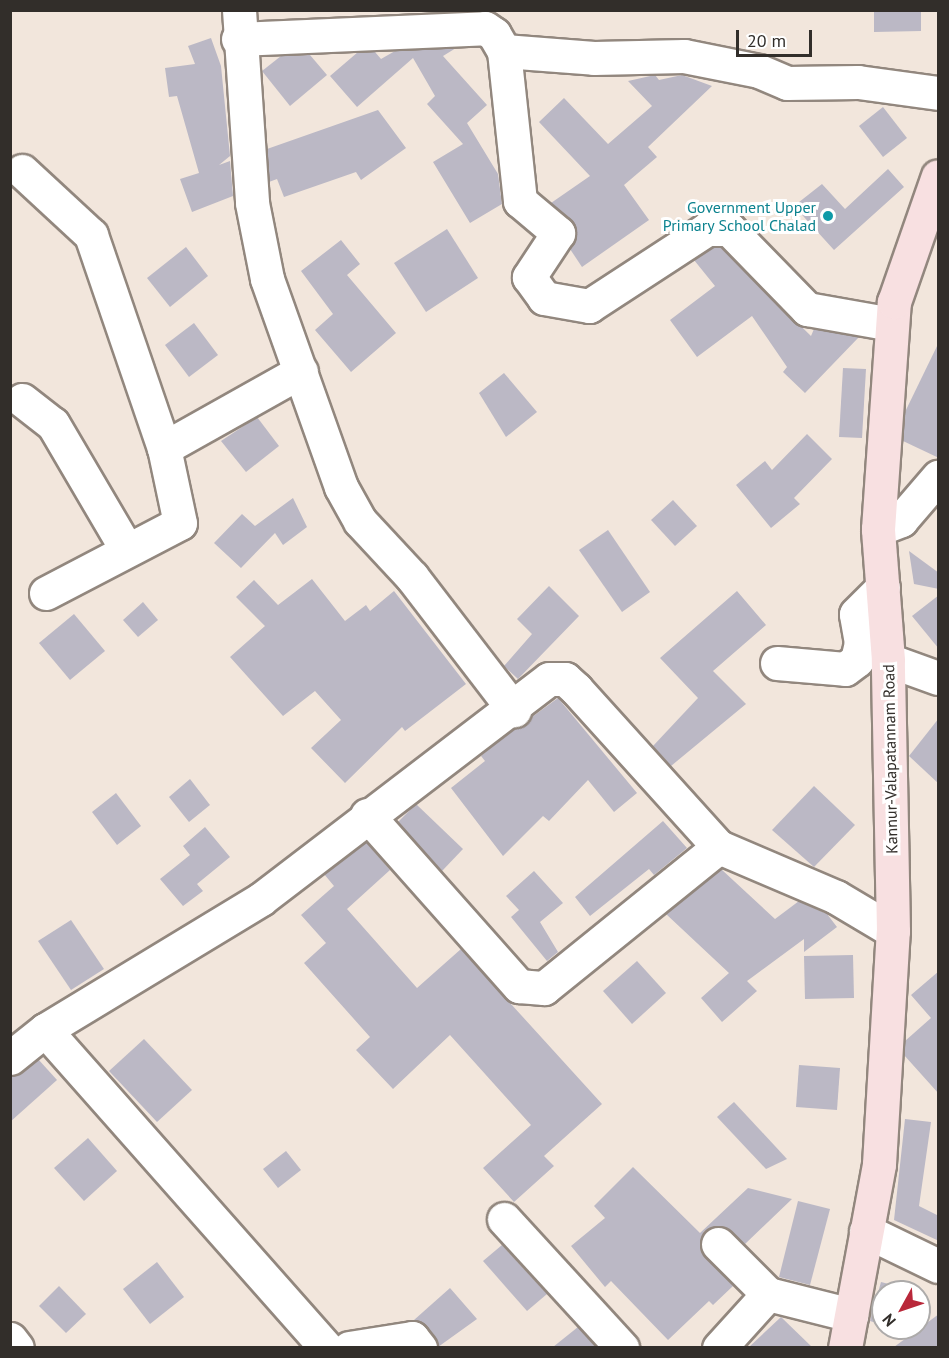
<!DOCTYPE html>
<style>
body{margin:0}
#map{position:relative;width:949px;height:1358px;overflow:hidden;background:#f2e6dc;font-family:"PT Sans",sans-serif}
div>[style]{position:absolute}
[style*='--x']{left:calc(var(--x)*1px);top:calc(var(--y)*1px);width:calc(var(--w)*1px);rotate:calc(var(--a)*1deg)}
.building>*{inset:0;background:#bbb8c5}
.roads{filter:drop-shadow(2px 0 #92877e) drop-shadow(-2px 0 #92877e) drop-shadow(0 2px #92877e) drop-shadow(0 -2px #92877e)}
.minor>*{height:33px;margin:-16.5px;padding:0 16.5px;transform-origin:16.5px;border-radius:16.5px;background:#fff}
.major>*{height:33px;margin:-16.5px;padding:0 16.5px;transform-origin:16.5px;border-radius:16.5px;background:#f8e0e1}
.dots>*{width:16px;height:16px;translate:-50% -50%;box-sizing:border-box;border:3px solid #fff;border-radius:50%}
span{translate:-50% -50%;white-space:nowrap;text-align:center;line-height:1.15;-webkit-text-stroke:6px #fff;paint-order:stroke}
.culture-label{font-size:16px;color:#0d838f}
.right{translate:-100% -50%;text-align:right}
.street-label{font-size:16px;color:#322e2a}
.frame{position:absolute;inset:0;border:12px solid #322e2a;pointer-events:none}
.north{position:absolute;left:871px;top:1280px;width:60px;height:60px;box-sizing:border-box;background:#fff;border:2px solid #adabaa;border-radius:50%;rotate:230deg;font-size:16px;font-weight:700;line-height:24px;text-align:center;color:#322e2a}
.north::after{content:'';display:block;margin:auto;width:21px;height:27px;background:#b9283a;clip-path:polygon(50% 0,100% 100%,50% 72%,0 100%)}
.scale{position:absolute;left:736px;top:30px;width:76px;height:27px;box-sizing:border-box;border:3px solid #322e2a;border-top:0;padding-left:8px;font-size:18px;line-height:21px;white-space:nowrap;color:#322e2a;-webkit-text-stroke:4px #fff;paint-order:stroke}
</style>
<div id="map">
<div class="building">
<div style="clip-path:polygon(874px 10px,921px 10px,921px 31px,874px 32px)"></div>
<div style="clip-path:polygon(211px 38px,221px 66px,230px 156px,219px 165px,230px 161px,233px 196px,192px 212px,180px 179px,199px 173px,177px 96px,169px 97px,165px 68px,195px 64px,188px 46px)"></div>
<div style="clip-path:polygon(456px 48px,443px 56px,487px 105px,467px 123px,498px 174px,502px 204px,470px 223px,433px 162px,463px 144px,427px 104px,435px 96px,413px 58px,357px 107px,330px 76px,358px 52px,375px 52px,381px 59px,395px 51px)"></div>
<div style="clip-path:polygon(310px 55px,327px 75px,290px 106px,262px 71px,281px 56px)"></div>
<div style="clip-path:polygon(655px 75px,659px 80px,682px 75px,712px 86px,648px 147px,657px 157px,624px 185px,649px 220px,582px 267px,570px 249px,575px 225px,551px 203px,590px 176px,539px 122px,564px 98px,608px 144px,652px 106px,628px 81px)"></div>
<div style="clip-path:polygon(883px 107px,907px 138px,883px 157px,859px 126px)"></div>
<div style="clip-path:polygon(378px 110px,406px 148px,361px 180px,356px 172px,284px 197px,277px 179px,269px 182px,267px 149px)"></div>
<div style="clip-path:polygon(888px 169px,904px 187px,834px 250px,794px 206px,822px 184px,845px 209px)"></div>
<div style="clip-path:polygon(447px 229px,478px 278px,426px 312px,394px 263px)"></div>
<div style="clip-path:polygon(341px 240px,360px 264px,347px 275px,396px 333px,351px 372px,315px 330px,333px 314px,301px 271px)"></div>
<div style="clip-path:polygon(186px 247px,208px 276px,170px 307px,147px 278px)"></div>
<div style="clip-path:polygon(713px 248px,721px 248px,811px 336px,814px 329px,859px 337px,805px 393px,783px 372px,787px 367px,752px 316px,697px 357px,670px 320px,715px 286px,694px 260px)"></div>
<div style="clip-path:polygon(194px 323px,218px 355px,189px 377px,165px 345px)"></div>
<div style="clip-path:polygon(939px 342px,939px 458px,903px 441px,905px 412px)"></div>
<div style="clip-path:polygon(843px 368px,866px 369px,862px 438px,839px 437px)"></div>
<div style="clip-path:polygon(504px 373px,537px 412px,506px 437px,479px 393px)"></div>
<div style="clip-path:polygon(257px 417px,279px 446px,246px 472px,221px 441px)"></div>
<div style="clip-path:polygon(807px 434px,832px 459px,794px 498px,800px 504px,771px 528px,736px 485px,765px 461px,772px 470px)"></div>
<div style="clip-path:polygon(293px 498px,307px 527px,283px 545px,275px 533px,241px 568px,214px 543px,242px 514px,255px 526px)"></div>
<div style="clip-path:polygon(673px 500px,697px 526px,675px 546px,651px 520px)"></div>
<div style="clip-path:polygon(608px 530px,650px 592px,622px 612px,579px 550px)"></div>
<div style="clip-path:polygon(909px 551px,939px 573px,939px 589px,914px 584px)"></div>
<div style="clip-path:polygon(312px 579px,345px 621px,366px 605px,370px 611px,394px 591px,466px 684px,405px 731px,402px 727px,345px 783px,311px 748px,341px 720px,315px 691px,283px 716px,230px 657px,265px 626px,236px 597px,254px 580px,278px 605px)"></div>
<div style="clip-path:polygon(549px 586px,579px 616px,518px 679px,504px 666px,532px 634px,517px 619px)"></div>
<div style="clip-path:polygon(737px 591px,766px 625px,713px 671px,746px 704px,671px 766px,653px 746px,698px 698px,660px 658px)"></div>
<div style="clip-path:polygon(939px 595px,939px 649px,912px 616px)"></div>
<div style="clip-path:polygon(143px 602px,158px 620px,138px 637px,123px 620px)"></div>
<div style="clip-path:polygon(74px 614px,105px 651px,70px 680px,39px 643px)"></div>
<div style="clip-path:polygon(558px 698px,637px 793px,614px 812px,588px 780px,549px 821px,543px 816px,503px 856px,451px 788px,485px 761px,481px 756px,495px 744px)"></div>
<div style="clip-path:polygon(939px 718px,939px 784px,909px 756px)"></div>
<div style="clip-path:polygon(190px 779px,210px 805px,189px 822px,169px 797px)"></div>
<div style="clip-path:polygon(814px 786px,855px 825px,814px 867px,772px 830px)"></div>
<div style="clip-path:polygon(116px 793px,141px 826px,117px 845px,92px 812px)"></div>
<div style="clip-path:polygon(416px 804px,463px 849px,442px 871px,398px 822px)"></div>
<div style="clip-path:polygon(663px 821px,687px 848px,654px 875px,649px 869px,590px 916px,575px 897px)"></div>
<div style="clip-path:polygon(205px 827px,230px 857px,197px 884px,203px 891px,183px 906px,160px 879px,190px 855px,183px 846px)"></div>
<div style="clip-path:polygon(366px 842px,390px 870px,347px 909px,417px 988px,461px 949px,602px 1104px,544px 1156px,554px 1166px,514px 1202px,483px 1168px,531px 1125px,450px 1035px,393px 1089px,356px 1050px,370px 1037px,304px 963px,326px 943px,301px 915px,334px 886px,324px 874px)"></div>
<div style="clip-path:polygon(721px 869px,775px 919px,799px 901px,827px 914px,837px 927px,804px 952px,804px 939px,747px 981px,757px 991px,722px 1022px,701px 998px,729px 973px,666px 914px)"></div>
<div style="clip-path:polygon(534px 871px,563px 903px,540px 922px,558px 952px,547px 961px,511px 917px,519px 910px,506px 896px)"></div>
<div style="clip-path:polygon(71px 920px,104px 969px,71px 990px,38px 941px)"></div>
<div style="clip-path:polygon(853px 955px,854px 998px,805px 999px,804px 956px)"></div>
<div style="clip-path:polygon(637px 961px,666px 993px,632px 1024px,603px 991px)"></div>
<div style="clip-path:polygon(939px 971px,939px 1094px,904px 1055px,905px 1041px,931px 1018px,911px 995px)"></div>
<div style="clip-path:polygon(144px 1039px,192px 1090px,157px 1122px,109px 1071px)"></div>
<div style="clip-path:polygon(38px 1059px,57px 1080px,10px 1122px,10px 1076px)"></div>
<div style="clip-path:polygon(799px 1065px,840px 1068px,837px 1110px,796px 1107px)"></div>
<div style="clip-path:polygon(734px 1102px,787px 1159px,766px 1169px,717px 1117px)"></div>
<div style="clip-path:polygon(905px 1119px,931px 1122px,919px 1206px,939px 1216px,939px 1241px,894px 1220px)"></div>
<div style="clip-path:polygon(88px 1138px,117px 1171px,84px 1201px,54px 1168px)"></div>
<div style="clip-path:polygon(286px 1151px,301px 1170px,278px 1188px,263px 1169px)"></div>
<div style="clip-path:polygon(633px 1167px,700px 1233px,748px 1188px,792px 1199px,745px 1244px,723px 1226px,704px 1231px,700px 1249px,733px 1286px,713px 1305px,709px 1301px,668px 1340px,611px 1281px,605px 1287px,571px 1246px,605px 1218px,594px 1206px)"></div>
<div style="clip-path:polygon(798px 1201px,830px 1209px,810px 1285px,779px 1277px)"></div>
<div style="clip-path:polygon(502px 1245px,547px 1294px,527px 1311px,483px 1261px)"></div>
<div style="clip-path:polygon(157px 1262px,184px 1297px,150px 1324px,123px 1289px)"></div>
<div style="clip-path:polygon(881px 1282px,916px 1291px,883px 1292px,883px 1325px,870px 1321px)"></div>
<div style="clip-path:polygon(59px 1286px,86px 1314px,66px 1333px,39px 1306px)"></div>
<div style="clip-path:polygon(450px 1288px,477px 1319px,438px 1347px,427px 1326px,414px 1320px)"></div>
<div style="clip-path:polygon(939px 1314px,939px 1347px,894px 1347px)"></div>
<div style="clip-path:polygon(781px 1317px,812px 1347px,749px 1347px)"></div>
<div style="clip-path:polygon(578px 1327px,596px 1347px,553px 1347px)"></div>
</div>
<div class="roads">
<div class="minor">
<div style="--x:239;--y:10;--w:193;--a:86.1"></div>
<div style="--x:252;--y:203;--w:77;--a:78.8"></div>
<div style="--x:267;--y:279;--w:221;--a:70.4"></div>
<div style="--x:341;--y:487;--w:39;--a:61"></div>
<div style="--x:360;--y:521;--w:76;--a:47.1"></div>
<div style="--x:412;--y:577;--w:168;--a:52.5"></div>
<div style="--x:238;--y:39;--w:247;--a:-2.5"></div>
<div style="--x:485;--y:28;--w:11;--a:34"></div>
<div style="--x:494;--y:34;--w:20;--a:60"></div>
<div style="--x:504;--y:51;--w:151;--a:83.9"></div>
<div style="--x:520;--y:201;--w:50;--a:40.1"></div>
<div style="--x:558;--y:233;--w:53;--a:123.4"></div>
<div style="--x:529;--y:277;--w:26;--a:54"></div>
<div style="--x:544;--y:298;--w:46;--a:10.1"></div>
<div style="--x:589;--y:306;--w:141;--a:-33.1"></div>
<div style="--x:707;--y:229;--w:22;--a:0"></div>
<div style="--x:729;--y:229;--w:112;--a:45.7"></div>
<div style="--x:807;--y:309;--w:86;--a:10"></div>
<div style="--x:504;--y:51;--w:90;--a:4.4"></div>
<div style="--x:594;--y:58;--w:90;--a:-1.3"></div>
<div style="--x:684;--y:56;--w:76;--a:11.3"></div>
<div style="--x:759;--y:71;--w:30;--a:23"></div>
<div style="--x:787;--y:83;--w:71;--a:-0.8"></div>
<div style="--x:858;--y:82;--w:81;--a:7.8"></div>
<div style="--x:22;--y:171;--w:94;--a:42.8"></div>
<div style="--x:91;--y:235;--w:225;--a:71.1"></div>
<div style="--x:22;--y:400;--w:39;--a:38"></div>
<div style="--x:53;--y:424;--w:146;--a:59.6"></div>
<div style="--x:878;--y:529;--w:25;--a:-21"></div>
<div style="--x:901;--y:520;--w:57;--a:-49.3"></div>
<div style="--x:46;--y:593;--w:151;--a:-27.6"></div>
<div style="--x:180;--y:523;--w:77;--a:-102"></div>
<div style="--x:164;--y:448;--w:157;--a:-29.3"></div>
<div style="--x:888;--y:660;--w:53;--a:19.8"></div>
<div style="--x:777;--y:663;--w:68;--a:5"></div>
<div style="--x:845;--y:669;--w:15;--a:-37"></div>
<div style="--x:857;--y:660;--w:17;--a:-77"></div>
<div style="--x:861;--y:643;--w:29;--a:-100"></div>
<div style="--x:856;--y:614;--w:38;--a:-45"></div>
<div style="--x:367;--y:815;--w:229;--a:48.4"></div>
<div style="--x:519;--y:986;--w:25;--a:5"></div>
<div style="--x:544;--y:988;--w:225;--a:-38.9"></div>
<div style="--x:45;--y:1030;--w:424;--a:48.5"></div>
<div style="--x:10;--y:1058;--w:45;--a:-38.7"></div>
<div style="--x:45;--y:1030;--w:253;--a:-31.2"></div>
<div style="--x:261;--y:899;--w:362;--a:-37.4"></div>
<div style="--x:549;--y:679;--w:16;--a:0"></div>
<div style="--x:565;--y:679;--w:15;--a:42"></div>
<div style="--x:576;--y:689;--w:213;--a:47.9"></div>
<div style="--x:719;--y:847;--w:127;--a:23.1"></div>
<div style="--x:836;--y:897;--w:66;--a:30.8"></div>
<div style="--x:504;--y:1219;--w:175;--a:47.5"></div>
<div style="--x:866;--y:1231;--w:80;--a:25.9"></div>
<div style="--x:718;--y:1244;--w:71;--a:45"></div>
<div style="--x:768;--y:1294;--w:73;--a:132.2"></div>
<div style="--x:768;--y:1294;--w:86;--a:14.2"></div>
<div style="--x:10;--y:1339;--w:11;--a:52"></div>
<div style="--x:349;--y:1348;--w:64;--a:-9"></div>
<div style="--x:412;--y:1338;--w:13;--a:51"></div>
</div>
<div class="major">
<div style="--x:845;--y:1348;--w:187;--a:-79.5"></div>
<div style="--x:879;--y:1164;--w:233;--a:-86.6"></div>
<div style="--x:893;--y:931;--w:271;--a:-91.1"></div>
<div style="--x:888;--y:660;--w:131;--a:-94.4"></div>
<div style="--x:878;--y:529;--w:228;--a:-86"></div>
<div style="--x:894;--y:302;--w:133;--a:-70.8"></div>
</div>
</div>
<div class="dots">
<div style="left:828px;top:216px;background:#0f9aa8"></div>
</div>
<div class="culture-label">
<span class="right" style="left:816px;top:216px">Government Upper<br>Primary School Chalad</span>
</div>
<div class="street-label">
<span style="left:890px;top:759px;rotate:-91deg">Kannur-Valapatannam Road</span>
</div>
<div class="frame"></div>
<div class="north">N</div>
<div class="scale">20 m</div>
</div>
